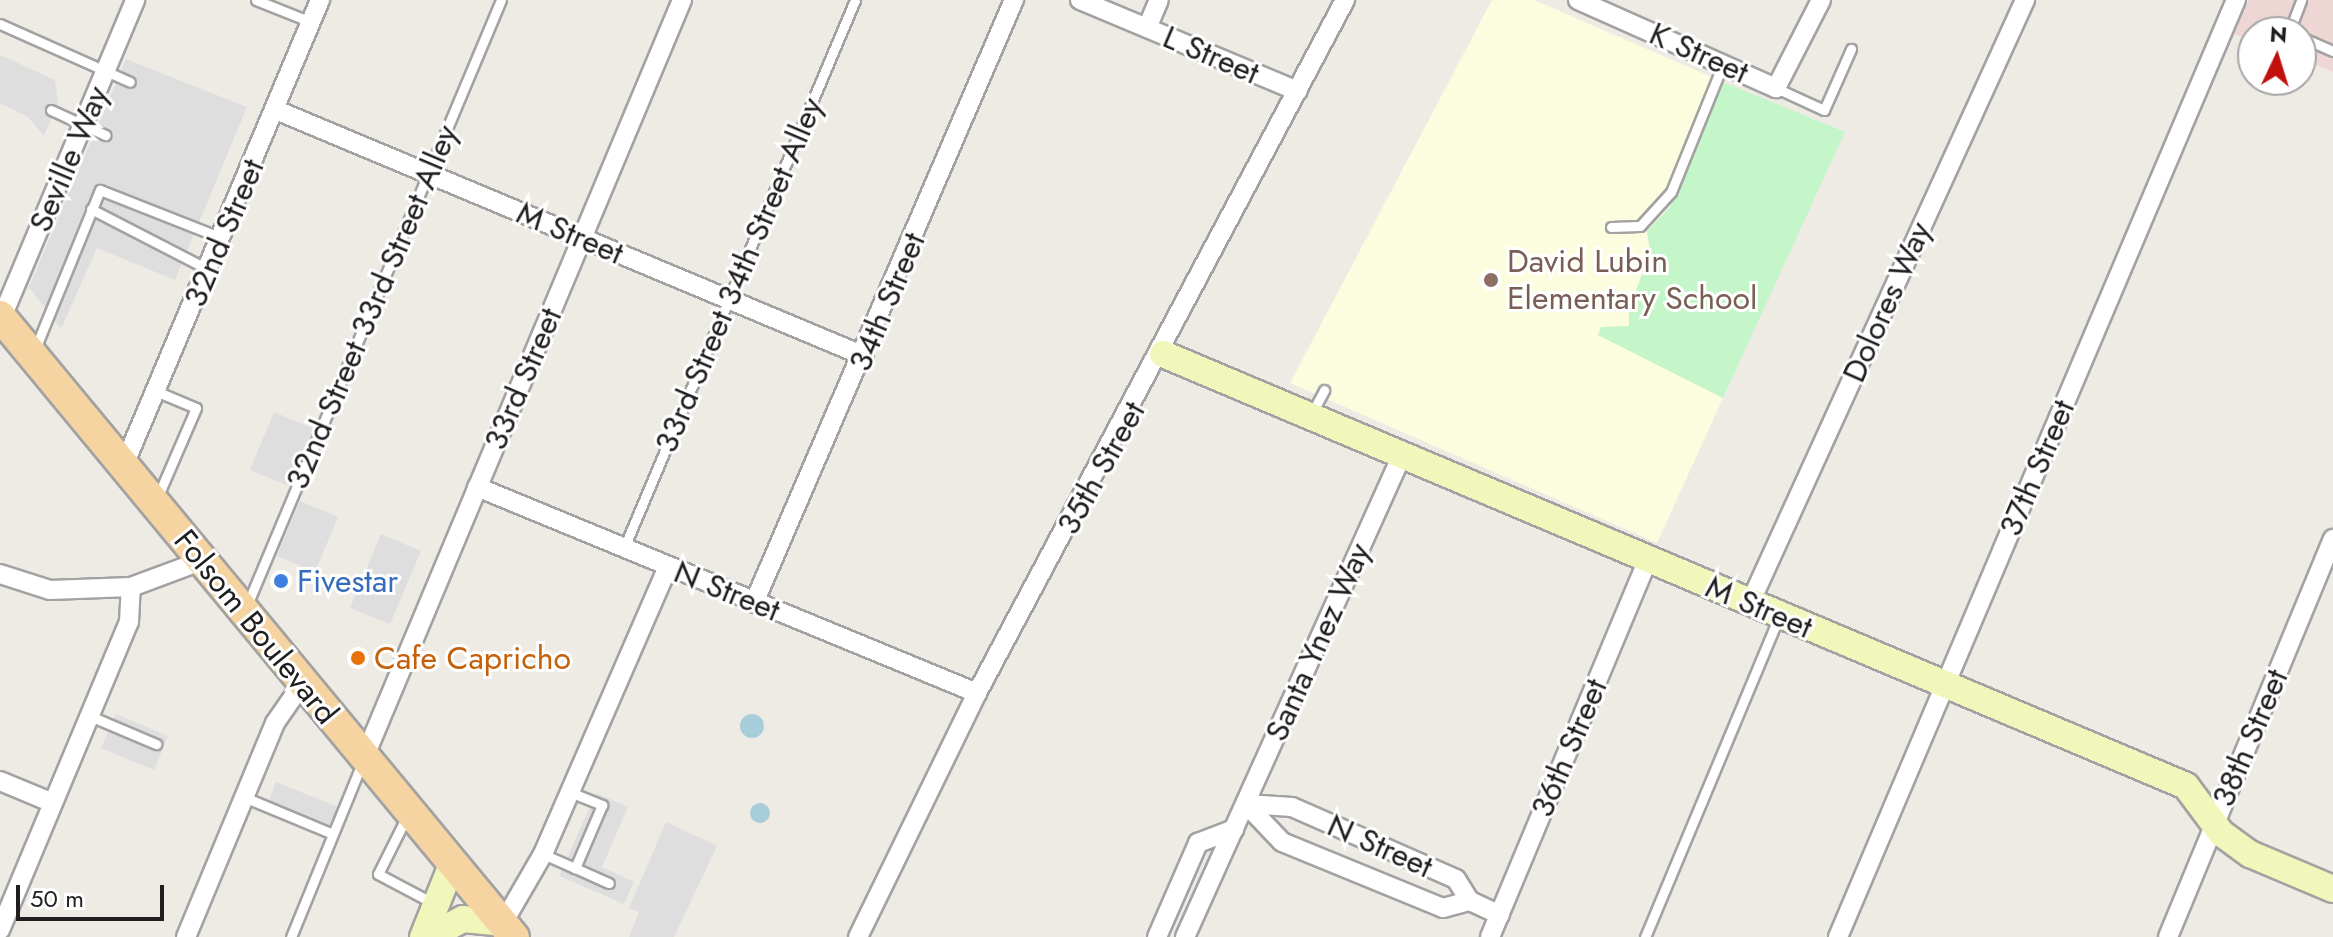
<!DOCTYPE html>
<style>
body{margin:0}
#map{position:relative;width:2333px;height:937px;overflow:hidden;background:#eeebe5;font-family:Jost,sans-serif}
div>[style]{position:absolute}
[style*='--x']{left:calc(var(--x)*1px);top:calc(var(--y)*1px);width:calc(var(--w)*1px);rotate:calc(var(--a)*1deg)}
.commercial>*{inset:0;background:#eed6d5}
.education>*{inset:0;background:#fcfddf}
.park>*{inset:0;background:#c4f6c9}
.parking>*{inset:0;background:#dedede}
.water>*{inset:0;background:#a7cdda}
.round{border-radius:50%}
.roads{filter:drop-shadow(2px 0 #a2a2a2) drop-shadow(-2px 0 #a2a2a2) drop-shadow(0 2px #a2a2a2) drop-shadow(0 -2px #a2a2a2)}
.lane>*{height:9px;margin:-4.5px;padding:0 4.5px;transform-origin:4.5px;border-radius:4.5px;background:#fff}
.street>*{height:18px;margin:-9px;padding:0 9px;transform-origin:9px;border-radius:9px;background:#fff}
.secondary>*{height:26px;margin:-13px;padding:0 13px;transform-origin:13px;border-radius:13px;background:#f1f6bb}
.primary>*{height:30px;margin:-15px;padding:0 15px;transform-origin:15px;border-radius:15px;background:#f6d4a2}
.dots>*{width:22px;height:22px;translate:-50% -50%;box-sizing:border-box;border:4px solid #fff;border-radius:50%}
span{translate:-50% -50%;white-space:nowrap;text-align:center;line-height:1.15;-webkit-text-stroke:6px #fff;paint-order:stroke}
.street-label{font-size:32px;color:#1e1e1e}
.education-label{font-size:32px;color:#785e54}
.left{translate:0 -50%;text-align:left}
.shop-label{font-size:32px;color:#366cbe}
.food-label{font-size:32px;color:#c56008}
.north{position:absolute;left:2237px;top:16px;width:80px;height:80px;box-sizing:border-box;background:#fff;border:2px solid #a5a5a5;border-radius:50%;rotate:4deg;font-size:22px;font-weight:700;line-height:32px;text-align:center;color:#1e1e1e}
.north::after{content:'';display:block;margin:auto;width:28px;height:36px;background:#c1100b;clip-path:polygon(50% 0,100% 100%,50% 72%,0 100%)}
.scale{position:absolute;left:16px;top:885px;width:148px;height:36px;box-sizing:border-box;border:4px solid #1e1e1e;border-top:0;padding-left:10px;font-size:24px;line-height:28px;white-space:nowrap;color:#1e1e1e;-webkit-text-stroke:6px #fff;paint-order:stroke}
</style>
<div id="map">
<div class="commercial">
<div style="clip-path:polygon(2249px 0,2333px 0,2333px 72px,2301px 59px,2301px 32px,2253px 32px,2253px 41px,2234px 34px)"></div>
</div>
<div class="education">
<div style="clip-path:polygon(1492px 0,1534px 0,1723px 82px,1670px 207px,1647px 231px,1650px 252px,1636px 291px,1629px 292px,1629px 326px,1601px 327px,1598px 335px,1723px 398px,1657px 543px,1290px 383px)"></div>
</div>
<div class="park">
<div style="clip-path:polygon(1723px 82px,1845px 132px,1723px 398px,1598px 335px,1601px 327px,1629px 326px,1629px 291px,1636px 291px,1650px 252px,1647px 231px,1670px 207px)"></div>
</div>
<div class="parking">
<div style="clip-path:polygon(0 55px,55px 80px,58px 103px,44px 136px,28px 117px,0 103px)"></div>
<div style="clip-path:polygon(126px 59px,247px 107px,175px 280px,97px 248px,61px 329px,29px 287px)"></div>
<div style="clip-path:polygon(274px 412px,314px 429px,289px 486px,250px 470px)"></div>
<div style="clip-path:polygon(300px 501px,338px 517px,315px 572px,277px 556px)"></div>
<div style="clip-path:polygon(381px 534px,421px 551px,390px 624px,350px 608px)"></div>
<div style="clip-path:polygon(116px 714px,168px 736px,154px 770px,101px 748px)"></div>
<div style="clip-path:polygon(276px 782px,338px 807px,325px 837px,264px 813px)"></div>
<div style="clip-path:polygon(596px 793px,628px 807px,602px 867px,634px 882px,624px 904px,559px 876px)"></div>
<div style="clip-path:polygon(666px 822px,717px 846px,674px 937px,629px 937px,639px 912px,629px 908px)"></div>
</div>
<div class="water">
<div class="round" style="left:740px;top:714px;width:24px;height:24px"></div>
<div class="round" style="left:750px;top:803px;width:20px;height:20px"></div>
</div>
<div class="roads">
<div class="lane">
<div style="--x:256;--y:0;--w:59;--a:21.8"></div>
<div style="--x:0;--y:24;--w:142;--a:24"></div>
<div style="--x:2289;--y:32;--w:34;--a:-69"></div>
<div style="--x:2301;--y:37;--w:35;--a:24"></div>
<div style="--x:1776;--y:88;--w:53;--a:24.6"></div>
<div style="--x:1824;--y:110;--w:67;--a:-66.1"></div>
<div style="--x:51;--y:110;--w:60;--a:24.8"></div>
<div style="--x:91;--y:209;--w:131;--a:27.3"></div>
<div style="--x:1611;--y:227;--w:29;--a:-2"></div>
<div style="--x:1640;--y:226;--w:46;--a:-47.6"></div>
<div style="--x:1671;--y:192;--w:138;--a:-67.9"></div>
<div style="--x:35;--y:349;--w:172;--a:-67.8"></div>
<div style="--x:100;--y:190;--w:131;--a:21.5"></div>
<div style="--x:158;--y:392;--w:41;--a:22.8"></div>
<div style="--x:196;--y:408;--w:96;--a:113.4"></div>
<div style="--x:1312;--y:413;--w:26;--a:-62"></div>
<div style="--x:623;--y:550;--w:597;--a:-67.13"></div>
<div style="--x:247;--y:605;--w:656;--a:-67.23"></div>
<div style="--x:90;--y:716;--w:72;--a:23"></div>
<div style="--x:570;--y:792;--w:35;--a:22"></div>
<div style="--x:602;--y:805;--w:69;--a:113.2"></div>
<div style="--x:575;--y:868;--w:37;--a:24"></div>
<div style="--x:244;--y:797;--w:96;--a:22.6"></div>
<div style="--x:408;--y:814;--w:67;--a:116.6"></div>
<div style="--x:378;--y:874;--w:62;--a:27.8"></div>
<div style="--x:543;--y:854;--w:35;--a:24"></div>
<div style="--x:291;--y:937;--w:190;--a:-67.8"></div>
<div style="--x:1645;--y:937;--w:348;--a:-67.3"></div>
</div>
<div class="street">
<div style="--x:1080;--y:0;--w:236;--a:22.7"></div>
<div style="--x:1578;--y:0;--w:217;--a:24"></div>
<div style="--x:1776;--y:88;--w:99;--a:-62.9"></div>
<div style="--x:1147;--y:28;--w:30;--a:-67"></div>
<div style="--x:276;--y:110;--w:637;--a:22.7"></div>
<div style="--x:2;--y:317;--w:344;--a:-67.2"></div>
<div style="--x:124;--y:465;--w:505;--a:-67.14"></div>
<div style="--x:477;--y:487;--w:541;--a:22.39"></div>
<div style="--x:0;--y:574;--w:52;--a:17.7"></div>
<div style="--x:50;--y:590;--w:81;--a:-2.1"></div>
<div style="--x:131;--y:587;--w:75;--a:-20.4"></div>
<div style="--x:754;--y:603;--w:657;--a:-66.68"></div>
<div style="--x:1750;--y:603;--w:663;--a:-65.48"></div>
<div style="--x:364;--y:758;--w:822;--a:-67.24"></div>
<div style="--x:0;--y:781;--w:57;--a:22.5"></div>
<div style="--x:1246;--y:804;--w:46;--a:3.7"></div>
<div style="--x:1292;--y:807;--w:179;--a:23.7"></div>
<div style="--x:1456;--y:879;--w:26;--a:58"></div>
<div style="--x:1470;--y:901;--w:33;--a:25"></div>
<div style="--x:1246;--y:804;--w:52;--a:46.5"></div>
<div style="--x:1282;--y:842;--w:174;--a:22.3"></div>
<div style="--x:1443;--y:908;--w:28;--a:-15"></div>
<div style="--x:503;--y:923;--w:80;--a:-59.9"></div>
<div style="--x:543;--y:854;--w:314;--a:-66.5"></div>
<div style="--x:0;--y:930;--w:334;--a:-67.3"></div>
<div style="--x:129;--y:622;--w:35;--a:-87"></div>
<div style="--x:186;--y:937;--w:232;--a:-67.4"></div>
<div style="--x:275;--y:723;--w:47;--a:-55.3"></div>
<div style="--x:858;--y:937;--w:271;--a:-64"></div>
<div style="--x:977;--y:693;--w:785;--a:-62.03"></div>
<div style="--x:1157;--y:937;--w:103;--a:-66.4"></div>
<div style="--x:1198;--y:843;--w:39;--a:-21"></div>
<div style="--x:1185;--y:937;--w:529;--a:-65.76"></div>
<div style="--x:1490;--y:937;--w:409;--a:-67.3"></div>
<div style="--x:1838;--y:937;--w:1018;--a:-66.99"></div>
<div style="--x:2168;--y:937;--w:431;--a:-67.5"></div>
</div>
<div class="secondary">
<div style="--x:1163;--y:354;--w:1110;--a:22.89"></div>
<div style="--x:2186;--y:786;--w:59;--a:53.3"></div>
<div style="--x:2221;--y:833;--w:36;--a:36"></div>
<div style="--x:2250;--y:854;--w:90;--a:22.9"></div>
<div style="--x:423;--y:937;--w:78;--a:-68.1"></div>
<div style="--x:429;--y:937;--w:38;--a:-28"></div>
<div style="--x:463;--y:919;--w:40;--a:5.7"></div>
</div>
<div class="primary">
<div style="--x:0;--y:316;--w:806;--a:50.39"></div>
</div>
</div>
<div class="dots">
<div style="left:1491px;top:280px;background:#8d6e63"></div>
<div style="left:281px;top:581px;background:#3f7fe0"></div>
<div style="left:358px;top:658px;background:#e8710a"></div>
</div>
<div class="street-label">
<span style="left:1699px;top:53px;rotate:24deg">K Street</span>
<span style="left:1211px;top:55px;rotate:23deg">L Street</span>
<span style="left:69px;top:159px;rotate:-67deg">Seville Way</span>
<span style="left:224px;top:233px;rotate:-67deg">32nd Street</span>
<span style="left:570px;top:233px;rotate:23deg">M Street</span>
<span style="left:739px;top:275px;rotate:-67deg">33rd Street 34th Street Alley</span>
<span style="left:887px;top:302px;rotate:-67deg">34th Street</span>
<span style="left:1887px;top:302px;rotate:-66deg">Dolores Way</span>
<span style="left:372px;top:307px;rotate:-67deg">32nd Street 33rd Street Alley</span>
<span style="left:523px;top:379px;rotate:-67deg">33rd Street</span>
<span style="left:1101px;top:468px;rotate:-61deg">35th Street</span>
<span style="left:2037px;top:468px;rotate:-67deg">37th Street</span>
<span style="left:727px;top:591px;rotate:22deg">N Street</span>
<span style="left:1759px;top:607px;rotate:23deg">M Street</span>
<span style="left:256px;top:627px;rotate:51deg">Folsom Boulevard</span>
<span style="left:1318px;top:642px;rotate:-66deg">Santa Ynez Way</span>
<span style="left:2250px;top:738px;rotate:-67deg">38th Street</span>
<span style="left:1569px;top:748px;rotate:-67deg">36th Street</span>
<span style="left:1380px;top:846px;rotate:24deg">N Street</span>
</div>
<div class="education-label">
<span class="left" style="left:1507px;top:280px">David Lubin<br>Elementary School</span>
</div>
<div class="shop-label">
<span class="left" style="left:297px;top:581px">Fivestar</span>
</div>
<div class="food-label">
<span class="left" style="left:374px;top:658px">Cafe Capricho</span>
</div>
<div class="north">N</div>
<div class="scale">50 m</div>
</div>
